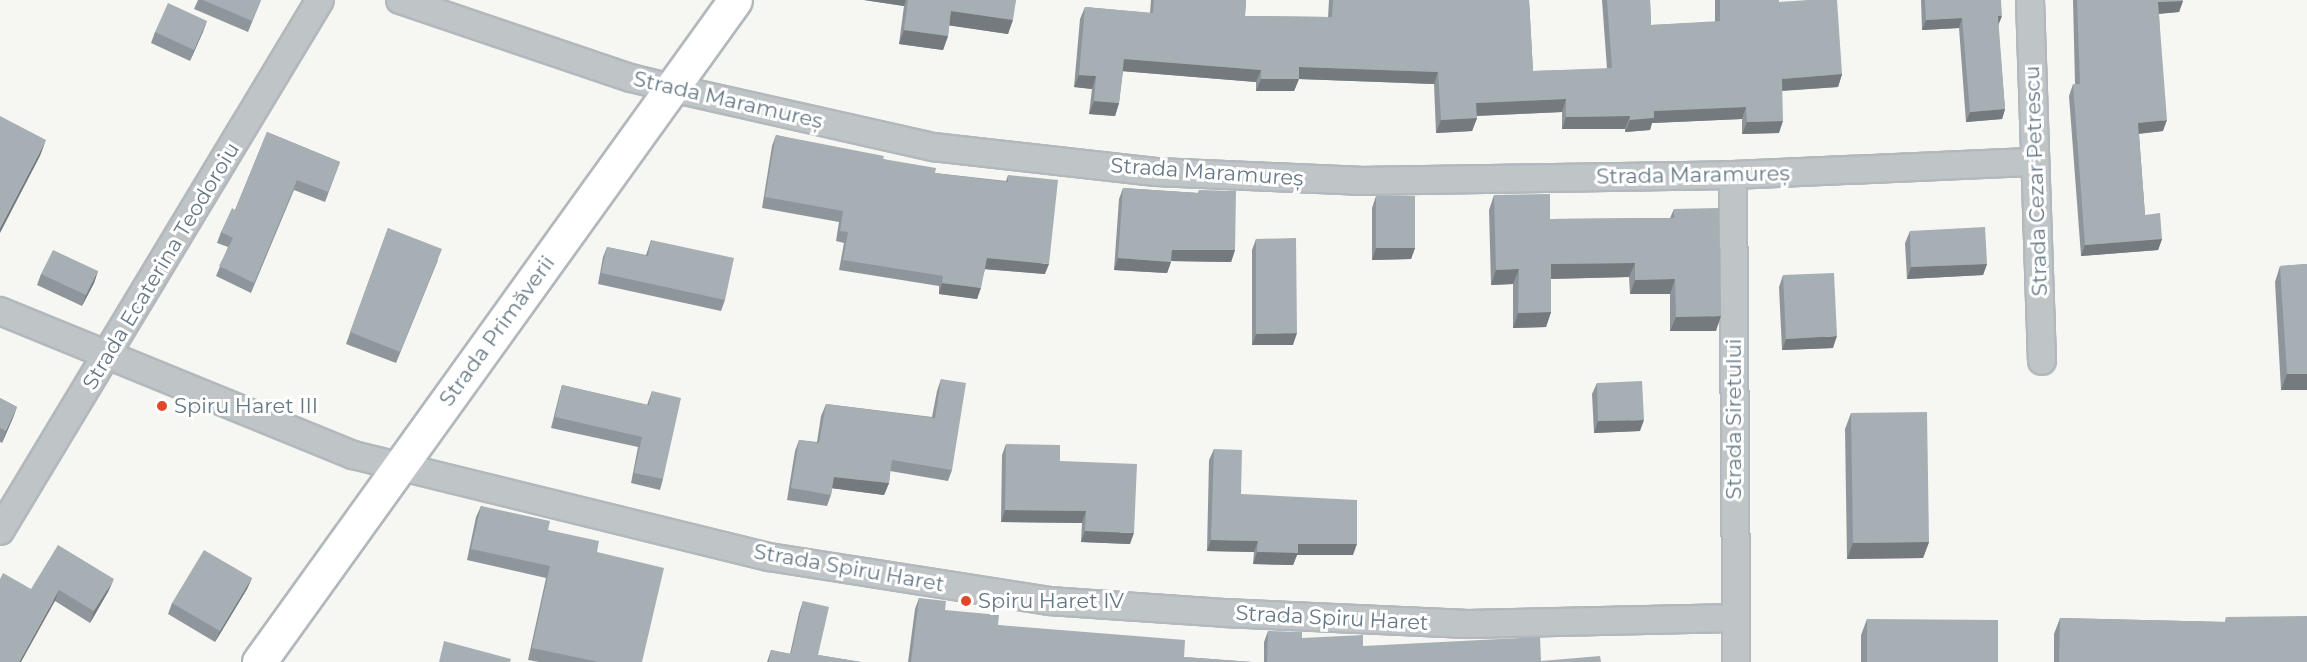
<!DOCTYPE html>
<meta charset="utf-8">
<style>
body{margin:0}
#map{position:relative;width:2307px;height:662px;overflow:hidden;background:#f6f6f3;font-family:Montserrat,sans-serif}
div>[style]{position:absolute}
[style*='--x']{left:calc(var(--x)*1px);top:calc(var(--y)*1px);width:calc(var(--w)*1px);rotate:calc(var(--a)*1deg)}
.roads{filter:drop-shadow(2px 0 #b2b8bc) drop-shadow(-2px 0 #b2b8bc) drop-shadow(0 2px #b2b8bc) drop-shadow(0 -2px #b2b8bc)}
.street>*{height:26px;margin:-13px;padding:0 13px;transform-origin:13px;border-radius:13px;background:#bfc4c7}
.secondary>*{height:33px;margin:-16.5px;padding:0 16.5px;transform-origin:16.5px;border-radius:16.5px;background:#fff}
.wall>*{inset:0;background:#8f969b}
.shaded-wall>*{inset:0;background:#747a7e}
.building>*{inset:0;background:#a6afb4}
.dots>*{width:16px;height:16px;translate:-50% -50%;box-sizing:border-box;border:3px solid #fff;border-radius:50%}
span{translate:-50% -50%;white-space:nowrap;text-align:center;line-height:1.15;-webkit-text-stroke:6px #fff;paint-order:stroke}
.street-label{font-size:21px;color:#657884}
.poi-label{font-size:21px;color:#657884}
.left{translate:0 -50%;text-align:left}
</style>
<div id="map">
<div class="roads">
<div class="street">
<div style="--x:400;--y:0;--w:244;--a:18.7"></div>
<div style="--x:631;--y:78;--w:41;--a:14"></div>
<div style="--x:671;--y:88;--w:269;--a:12.7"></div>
<div style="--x:933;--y:147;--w:224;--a:6.4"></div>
<div style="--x:1156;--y:172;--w:203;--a:2.5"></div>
<div style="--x:1359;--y:181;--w:374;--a:-0.9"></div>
<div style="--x:1733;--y:175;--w:302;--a:-2.5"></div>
<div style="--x:2030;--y:0;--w:361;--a:88.1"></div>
<div style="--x:1733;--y:175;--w:487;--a:89.6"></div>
<div style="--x:0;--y:311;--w:381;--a:22.2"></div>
<div style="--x:353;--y:455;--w:428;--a:13.8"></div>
<div style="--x:769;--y:557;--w:283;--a:8.9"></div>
<div style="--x:1049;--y:601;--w:175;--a:3.9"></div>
<div style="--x:1224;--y:613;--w:244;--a:2.6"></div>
<div style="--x:1468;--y:624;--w:267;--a:-1.3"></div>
<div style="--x:0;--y:531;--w:620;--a:-58.93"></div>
</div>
<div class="secondary">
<div style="--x:259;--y:662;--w:815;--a:-54.28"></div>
</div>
</div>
<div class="wall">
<div style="clip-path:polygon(198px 0,261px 0,248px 32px,194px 9px)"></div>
<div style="clip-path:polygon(864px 0,1016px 0,1008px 34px,949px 25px,948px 36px,943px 50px,899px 44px,904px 6px)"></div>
<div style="clip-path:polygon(1151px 0,1246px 0,1245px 16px,1328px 17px,1329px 0,1529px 0,1533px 71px,1607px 69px,1602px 0,1650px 0,1651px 25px,1715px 22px,1715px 0,1779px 0,1779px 2px,1842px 74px,1838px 87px,1782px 91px,1779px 133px,1742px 134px,1742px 119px,1652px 123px,1650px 130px,1625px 132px,1625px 129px,1562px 129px,1562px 112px,1477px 116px,1477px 118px,1472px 131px,1436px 133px,1434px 84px,1299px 79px,1294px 91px,1256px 91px,1256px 82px,1123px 71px,1119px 103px,1115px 116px,1089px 114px,1092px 89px,1074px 87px,1080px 19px,1085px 7px,1150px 13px)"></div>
<div style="clip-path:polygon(1921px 0,2001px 0,1998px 26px,2005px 109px,2002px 119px,1966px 122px,1959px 28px,1922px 30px)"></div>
<div style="clip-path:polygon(2073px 0,2183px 0,2179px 12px,2159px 14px,2163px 131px,2139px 134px,2145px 215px,2162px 239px,2158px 250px,2081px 256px,2069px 96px,2073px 84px,2075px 84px)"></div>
<div style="clip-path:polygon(207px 21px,190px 61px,151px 43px,155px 32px)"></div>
<div style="clip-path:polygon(267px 132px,340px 162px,325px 202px,294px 190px,251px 293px,216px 276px,228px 247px,217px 243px,221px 232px,235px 210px)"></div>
<div style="clip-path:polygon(776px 135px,883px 159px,935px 173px,1006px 181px,1008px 175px,1045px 274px,985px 269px,977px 299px,939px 294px,939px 286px,839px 270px,844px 243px,836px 241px,839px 222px,762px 208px,772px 146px)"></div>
<div style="clip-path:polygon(1123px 188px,1198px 193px,1199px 190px,1235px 250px,1231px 262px,1171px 261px,1167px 273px,1114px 270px,1119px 199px)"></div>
<div style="clip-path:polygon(1494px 195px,1550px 219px,1670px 218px,1674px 209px,1716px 331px,1670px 331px,1670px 294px,1630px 294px,1629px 277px,1551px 279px,1551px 312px,1546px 327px,1513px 328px,1513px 284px,1491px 285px,1489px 210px)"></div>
<div style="clip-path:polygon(1376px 196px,1415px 248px,1411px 259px,1372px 260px,1372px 208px)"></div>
<div style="clip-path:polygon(388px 228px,438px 260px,396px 363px,346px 344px)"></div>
<div style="clip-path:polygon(1910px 231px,1987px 264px,1983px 275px,1907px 279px,1905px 243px)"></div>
<div style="clip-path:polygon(1256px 239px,1293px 345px,1252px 345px,1252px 250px)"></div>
<div style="clip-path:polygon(651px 240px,725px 300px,721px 311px,598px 284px,603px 257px,607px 247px,646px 255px)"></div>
<div style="clip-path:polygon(2307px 264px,2307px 390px,2281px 390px,2275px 282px,2280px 266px)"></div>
<div style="clip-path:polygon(98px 271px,94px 283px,82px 306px,37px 285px,41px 274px)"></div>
<div style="clip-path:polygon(1783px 275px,1833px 348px,1782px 350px,1779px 287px)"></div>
<div style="clip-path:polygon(941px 379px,952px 470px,948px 481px,890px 471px,889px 483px,884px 495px,832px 488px,831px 495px,827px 506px,787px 500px,795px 451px,799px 440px,817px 442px,821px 416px,826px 404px,932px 417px,937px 391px)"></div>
<div style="clip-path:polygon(1597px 383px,1640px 431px,1594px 433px,1592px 394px)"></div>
<div style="clip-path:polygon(562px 385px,647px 405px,652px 391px,663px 479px,660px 490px,631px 483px,638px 447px,551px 428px,559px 396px)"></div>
<div style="clip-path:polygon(0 398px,17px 407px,2px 443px,0 442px)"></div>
<div style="clip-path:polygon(1851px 413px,1929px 542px,1923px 558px,1847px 559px,1845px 429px)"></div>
<div style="clip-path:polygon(1006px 444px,1060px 461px,1130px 544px,1081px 542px,1082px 523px,1001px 522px,1002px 455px)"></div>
<div style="clip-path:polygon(1214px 449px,1241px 494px,1353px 555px,1297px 555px,1293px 565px,1253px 564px,1254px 552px,1207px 551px,1209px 460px)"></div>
<div style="clip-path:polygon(481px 506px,548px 530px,597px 552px,642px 662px,539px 662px,528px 660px,546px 578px,467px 560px,476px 517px)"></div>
<div style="clip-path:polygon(252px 578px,247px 589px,215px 642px,168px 614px,172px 603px)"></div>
<div style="clip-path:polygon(31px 589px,109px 590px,90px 623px,55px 601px)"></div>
<div style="clip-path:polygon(919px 598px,945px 610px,998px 625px,1184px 657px,1252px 662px,908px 662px,915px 609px)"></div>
<div style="clip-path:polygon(803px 601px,818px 655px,861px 662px,767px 662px,771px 650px,790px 654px,799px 613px)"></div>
<div style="clip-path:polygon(2226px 617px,2307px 662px,2054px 662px,2054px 634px,2060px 618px,2225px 622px)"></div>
<div style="clip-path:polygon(1867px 619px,1998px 662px,1861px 662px,1861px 635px)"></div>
<div style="clip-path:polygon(1268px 631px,1302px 638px,1363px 646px,1541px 661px,1601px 662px,1264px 662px,1264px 642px)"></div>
</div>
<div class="shaded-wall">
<div style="clip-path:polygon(864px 0,906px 0,904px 6px)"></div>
<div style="clip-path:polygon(2183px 1px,2179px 12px,2154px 14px,2158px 2px)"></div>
<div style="clip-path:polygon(951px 11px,1013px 20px,1008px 34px,946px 25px)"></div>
<div style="clip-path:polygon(1998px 16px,2002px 16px,1998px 26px)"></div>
<div style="clip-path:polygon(1962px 18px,1959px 28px,1922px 30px,1926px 20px)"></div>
<div style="clip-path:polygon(207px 21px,203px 32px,190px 61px,194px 50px)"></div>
<div style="clip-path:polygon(904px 30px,948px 36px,943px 50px,899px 44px)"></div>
<div style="clip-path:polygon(1124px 59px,1261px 70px,1256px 82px,1120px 71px)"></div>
<div style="clip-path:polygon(1299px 67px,1438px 72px,1434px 84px,1299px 79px,1294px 91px,1256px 91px,1261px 79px)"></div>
<div style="clip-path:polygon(1842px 74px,1838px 87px,1777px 91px,1782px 79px)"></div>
<div style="clip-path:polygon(1079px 75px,1096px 76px,1092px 89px,1074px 87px)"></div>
<div style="clip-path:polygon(1566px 99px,1562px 112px,1472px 116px,1476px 103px)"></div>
<div style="clip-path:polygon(1094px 101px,1119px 103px,1115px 116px,1089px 114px)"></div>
<div style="clip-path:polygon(1746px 107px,1742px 119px,1652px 123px,1650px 130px,1625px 132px,1630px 120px,1654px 111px)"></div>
<div style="clip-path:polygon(2005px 109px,2002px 119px,1966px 122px,1970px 112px)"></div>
<div style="clip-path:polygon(1630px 116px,1625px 129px,1562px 129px,1566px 117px)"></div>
<div style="clip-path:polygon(1477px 118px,1472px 131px,1436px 133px,1441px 120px)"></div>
<div style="clip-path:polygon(2167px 120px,2163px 131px,2134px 134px,2138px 123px)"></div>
<div style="clip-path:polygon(1783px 121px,1779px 133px,1742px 134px,1747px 122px)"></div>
<div style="clip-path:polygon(46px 140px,40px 156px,0 233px,0 228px)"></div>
<div style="clip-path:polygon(2162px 239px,2158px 250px,2081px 256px,2085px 245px)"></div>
<div style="clip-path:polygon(1376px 248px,1415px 248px,1411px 259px,1372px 260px)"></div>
<div style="clip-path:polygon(1172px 250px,1235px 250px,1231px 262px,1168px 261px)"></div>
<div style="clip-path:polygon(987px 258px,1049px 264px,1045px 274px,983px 269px)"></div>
<div style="clip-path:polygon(1118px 258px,1171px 262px,1167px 273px,1114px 270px)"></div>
<div style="clip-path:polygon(1635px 263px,1629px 277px,1545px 279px,1551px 264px)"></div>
<div style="clip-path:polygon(1987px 264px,1983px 275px,1907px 279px,1911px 267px)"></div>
<div style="clip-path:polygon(1519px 269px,1513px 284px,1491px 285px,1496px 270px)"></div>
<div style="clip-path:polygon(98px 271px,94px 283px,82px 306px,86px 295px)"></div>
<div style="clip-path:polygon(1675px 279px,1670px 294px,1630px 294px,1635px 280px)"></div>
<div style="clip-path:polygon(942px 283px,981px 288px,977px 299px,939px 294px)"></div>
<div style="clip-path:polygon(1551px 312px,1546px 327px,1513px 328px,1518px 313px)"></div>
<div style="clip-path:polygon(1721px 316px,1716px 331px,1670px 331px,1676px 317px)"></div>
<div style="clip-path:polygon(1297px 333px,1293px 345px,1252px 345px,1256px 334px)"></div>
<div style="clip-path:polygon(1837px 336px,1833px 348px,1782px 350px,1786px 339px)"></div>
<div style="clip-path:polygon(2287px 374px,2307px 374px,2307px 390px,2281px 390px)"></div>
<div style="clip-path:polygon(17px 407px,13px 418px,2px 443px,6px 431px)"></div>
<div style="clip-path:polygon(1644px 420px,1640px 431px,1594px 433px,1598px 421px)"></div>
<div style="clip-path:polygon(834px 477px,889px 483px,884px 495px,830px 488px)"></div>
<div style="clip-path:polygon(1005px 510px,1086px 511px,1082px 523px,1001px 522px)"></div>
<div style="clip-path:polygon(1085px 531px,1134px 533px,1130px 544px,1081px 542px)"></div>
<div style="clip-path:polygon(1211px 540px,1258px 541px,1254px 552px,1207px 551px)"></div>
<div style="clip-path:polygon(1929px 542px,1923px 558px,1847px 559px,1853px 543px)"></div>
<div style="clip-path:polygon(1298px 544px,1357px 544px,1353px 555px,1297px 555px,1293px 565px,1253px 564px,1257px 552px)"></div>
<div style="clip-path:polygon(252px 578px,247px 589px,215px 642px,220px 631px)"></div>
<div style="clip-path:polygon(114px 579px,109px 590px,90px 623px,94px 611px)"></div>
<div style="clip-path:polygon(59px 590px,55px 601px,21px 662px,19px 662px)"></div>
</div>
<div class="building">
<div style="clip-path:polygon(203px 0,261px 0,252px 21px)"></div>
<div style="clip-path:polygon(908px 0,1016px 0,1013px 20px,951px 11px,948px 36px,904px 30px)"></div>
<div style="clip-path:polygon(1154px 0,1246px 0,1245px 16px,1332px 17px,1333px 0,1529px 0,1533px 71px,1612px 68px,1607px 0,1650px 0,1651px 25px,1720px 21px,1720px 0,1779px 0,1779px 2px,1808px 0,1837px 0,1842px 74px,1782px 79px,1783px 121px,1747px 122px,1746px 107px,1654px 111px,1654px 118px,1630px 120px,1630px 116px,1566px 117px,1566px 99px,1476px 103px,1477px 118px,1441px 120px,1438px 72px,1299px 67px,1299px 79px,1261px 79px,1261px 70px,1124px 59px,1119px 103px,1094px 101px,1096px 76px,1079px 75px,1085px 7px,1153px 13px)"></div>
<div style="clip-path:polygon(1925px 0,2001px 0,2002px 16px,1998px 16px,2005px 109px,1970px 112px,1962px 18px,1926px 20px)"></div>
<div style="clip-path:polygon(2077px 0,2183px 0,2183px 1px,2158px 2px,2167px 120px,2138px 123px,2145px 215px,2160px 213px,2162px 239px,2085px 245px,2073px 84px,2080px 84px)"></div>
<div style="clip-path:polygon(168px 3px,207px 21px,194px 50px,155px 32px)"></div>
<div style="clip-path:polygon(0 116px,46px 140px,0 228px)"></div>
<div style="clip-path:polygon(267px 132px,340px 162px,328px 192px,297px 180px,254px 283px,219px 266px,233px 238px,221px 232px,232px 208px,235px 210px)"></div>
<div style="clip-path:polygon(776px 135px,884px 156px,883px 159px,936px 168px,935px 173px,1008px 182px,1008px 175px,1058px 180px,1049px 264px,987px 258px,981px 288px,942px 283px,943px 276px,843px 260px,848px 232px,840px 231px,843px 211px,765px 197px)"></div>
<div style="clip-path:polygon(1123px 188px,1199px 193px,1199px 190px,1236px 191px,1235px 250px,1172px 250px,1171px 262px,1118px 258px)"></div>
<div style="clip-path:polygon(1550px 194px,1550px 219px,1674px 218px,1674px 209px,1719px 208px,1721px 316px,1676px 317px,1675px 279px,1635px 280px,1635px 263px,1551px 264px,1551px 312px,1518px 313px,1519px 269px,1496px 270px,1494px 195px)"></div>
<div style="clip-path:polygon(1376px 196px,1415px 196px,1415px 248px,1376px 248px)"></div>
<div style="clip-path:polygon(1985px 227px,1987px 264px,1911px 267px,1910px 231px)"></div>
<div style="clip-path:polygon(388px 228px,442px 249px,400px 352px,350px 332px)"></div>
<div style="clip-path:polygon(1296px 238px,1297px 333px,1256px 334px,1256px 239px)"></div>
<div style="clip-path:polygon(651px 240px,734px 258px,725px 300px,601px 273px,607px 247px,648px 256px)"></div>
<div style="clip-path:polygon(53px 250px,98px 271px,86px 295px,41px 274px)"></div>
<div style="clip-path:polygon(2307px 264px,2307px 374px,2287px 374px,2280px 266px)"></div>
<div style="clip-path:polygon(1834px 273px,1837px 336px,1786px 339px,1783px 275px)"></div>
<div style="clip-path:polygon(941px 379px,966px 383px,952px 470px,892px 460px,889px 483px,834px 477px,831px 495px,791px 488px,799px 440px,819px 443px,826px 404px,935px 418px)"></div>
<div style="clip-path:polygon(1642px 381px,1644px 420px,1598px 421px,1597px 383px)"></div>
<div style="clip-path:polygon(562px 385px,649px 405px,652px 391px,681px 398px,663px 479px,634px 473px,642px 437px,555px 417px)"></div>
<div style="clip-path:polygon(0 398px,17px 407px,6px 431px,0 428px)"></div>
<div style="clip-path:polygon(1927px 412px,1929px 542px,1853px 543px,1851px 413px)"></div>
<div style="clip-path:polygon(1006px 444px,1060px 445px,1060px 461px,1137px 464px,1134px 533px,1085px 531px,1086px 511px,1005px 510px)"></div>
<div style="clip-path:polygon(1214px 449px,1242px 450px,1241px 494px,1357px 500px,1357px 544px,1298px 544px,1298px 553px,1257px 552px,1258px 541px,1211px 540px)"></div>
<div style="clip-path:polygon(481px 506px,550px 521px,548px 530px,599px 541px,597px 552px,664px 568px,642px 662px,599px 662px,532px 648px,550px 566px,471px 549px)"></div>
<div style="clip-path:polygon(58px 545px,114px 579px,94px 611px,59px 590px,19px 662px,0 662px,0 579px,3px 573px,31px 589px)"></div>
<div style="clip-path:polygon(204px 550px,252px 578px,220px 631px,172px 603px)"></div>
<div style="clip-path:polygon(919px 598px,946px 601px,945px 610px,999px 615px,998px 625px,1185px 640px,1184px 657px,1252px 662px,911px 662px)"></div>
<div style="clip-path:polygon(803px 601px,829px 607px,818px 655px,861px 662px,769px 662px,771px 650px,791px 654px)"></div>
<div style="clip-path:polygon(2307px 616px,2307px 662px,2059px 662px,2060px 618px,2226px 622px,2226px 617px)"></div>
<div style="clip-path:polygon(1867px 619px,1998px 620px,1998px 662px,1867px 662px)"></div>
<div style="clip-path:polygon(1268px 631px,1302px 632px,1302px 638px,1363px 635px,1363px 646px,1540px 637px,1541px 661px,1600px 656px,1601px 662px,1267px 662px)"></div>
<div style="clip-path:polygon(444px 641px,511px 659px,510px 662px,439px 662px)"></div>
</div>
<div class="dots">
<div style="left:162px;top:406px;background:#e14728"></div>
<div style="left:966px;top:601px;background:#e14728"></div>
</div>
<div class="street-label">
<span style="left:728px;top:100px;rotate:13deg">Strada Maramureș</span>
<span style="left:1207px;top:172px;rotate:4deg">Strada Maramureș</span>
<span style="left:1693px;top:175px;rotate:-1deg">Strada Maramureș</span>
<span style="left:2036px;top:181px;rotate:-92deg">Strada Cezar Petrescu</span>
<span style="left:161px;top:266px;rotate:-59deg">Strada Ecaterina Teodoroiu</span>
<span style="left:497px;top:331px;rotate:-54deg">Strada Primăverii</span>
<span style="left:1734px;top:419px;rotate:-90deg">Strada Siretului</span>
<span style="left:849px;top:568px;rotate:10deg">Strada Spiru Haret</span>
<span style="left:1332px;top:618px;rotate:3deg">Strada Spiru Haret</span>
</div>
<div class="poi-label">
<span class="left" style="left:174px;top:406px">Spiru Haret III</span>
<span class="left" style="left:978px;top:601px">Spiru Haret IV</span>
</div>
</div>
